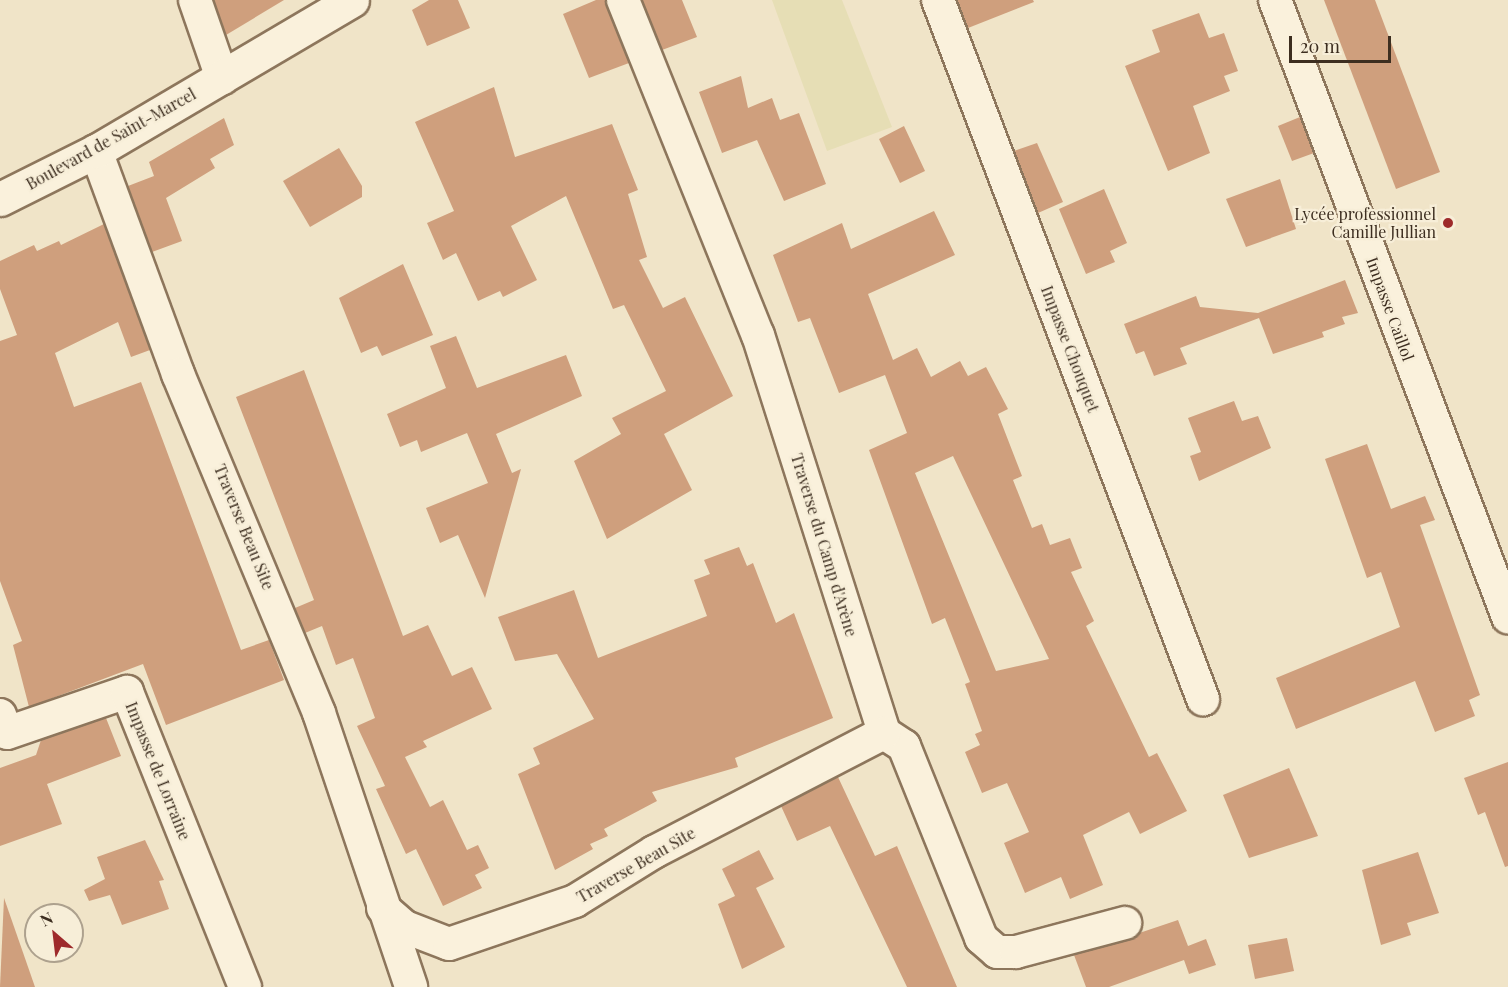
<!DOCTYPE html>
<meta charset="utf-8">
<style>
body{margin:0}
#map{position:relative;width:1508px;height:987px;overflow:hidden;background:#f0e4c8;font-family:"Playfair Display",serif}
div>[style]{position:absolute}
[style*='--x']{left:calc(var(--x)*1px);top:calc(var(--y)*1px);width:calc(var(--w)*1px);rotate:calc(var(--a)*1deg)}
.farmland>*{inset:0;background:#e6deb5}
.building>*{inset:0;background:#cf9f7d}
.roads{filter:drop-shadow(2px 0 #8d765c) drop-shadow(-2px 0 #8d765c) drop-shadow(0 2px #8d765c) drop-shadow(0 -2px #8d765c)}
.street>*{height:32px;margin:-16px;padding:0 16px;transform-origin:16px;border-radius:16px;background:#faf1dc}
.secondary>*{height:33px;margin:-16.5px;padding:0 16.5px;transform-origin:16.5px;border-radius:16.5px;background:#faf1dc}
.dots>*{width:16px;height:16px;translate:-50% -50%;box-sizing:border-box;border:3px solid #f7eed8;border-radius:50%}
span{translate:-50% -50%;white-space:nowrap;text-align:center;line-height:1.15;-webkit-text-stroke:4.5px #f7eed8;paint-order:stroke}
.street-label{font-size:16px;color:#3d2e20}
.poi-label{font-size:16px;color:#3d2e20}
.right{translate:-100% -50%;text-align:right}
.north{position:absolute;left:24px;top:903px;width:60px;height:60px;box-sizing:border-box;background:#f7eed8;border:2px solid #ada18e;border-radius:50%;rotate:332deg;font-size:16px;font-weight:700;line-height:24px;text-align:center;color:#3d2e20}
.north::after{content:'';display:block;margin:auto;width:21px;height:27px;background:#9e2a2b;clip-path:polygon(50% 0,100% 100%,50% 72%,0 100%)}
.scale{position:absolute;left:1289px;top:36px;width:102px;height:27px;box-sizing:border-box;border:3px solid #3d2e20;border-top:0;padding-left:8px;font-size:18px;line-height:21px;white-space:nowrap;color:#3d2e20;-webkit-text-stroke:4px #f7eed8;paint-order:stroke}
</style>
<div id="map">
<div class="farmland">
<div style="clip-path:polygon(772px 0,842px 0,892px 127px,827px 151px)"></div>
</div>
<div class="building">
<div style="clip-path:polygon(214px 0,284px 0,226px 35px)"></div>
<div style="clip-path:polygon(429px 0,458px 0,470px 28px,427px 46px,412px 10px)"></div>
<div style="clip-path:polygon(596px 0,605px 0,629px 63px,589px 78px,563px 14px)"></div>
<div style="clip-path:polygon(642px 0,682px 0,697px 37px,662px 50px)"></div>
<div style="clip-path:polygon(957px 0,1033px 0,1034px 2px,968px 28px)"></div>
<div style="clip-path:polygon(1324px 0,1375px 0,1440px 172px,1396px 189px)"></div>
<div style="clip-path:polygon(1199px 13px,1209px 38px,1224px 33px,1238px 71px,1224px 76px,1230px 91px,1193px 106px,1210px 153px,1168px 171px,1125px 66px,1160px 52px,1152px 30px)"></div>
<div style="clip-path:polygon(741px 76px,748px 108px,772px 98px,780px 120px,799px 113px,826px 184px,784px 201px,757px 140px,722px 153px,699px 92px)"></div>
<div style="clip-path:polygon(494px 87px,515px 157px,612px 124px,638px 190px,628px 194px,647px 257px,639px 260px,663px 308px,685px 297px,733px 396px,664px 434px,692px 490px,607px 539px,574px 461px,621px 434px,612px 418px,666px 391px,624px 305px,613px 309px,566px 196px,511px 226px,537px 280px,503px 297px,500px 291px,478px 301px,456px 253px,443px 260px,427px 223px,454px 211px,415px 122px)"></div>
<div style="clip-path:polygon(1300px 117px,1314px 153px,1292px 161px,1278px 126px)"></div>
<div style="clip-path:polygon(224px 118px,234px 145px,210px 159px,215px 168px,166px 198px,182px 241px,152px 252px,128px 186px,154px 176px,149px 162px)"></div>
<div style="clip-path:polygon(904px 126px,925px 171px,900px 183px,879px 139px)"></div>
<div style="clip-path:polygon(1037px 143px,1063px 202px,1038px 213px,1014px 151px)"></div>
<div style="clip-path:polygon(339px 148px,362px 186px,362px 197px,310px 227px,283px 181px)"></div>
<div style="clip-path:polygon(1280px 179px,1296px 229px,1246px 247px,1226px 199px)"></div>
<div style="clip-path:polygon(1104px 189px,1127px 243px,1110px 251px,1115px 262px,1086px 274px,1059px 209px)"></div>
<div style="clip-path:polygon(evenodd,934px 211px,955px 255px,868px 294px,893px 360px,917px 348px,931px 377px,960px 361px,968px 376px,986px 367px,1008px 409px,998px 414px,1022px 476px,1013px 480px,1032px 528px,1042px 524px,1050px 545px,1070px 538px,1082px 568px,1071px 572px,1094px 621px,1086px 626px,1149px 757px,1157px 753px,1187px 811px,1140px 834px,1129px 812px,1083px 835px,1103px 885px,1070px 899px,1061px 877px,1025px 893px,1004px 843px,1029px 832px,1007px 783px,982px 793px,965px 752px,980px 745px,975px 734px,982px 731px,965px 684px,970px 682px,945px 618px,932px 624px,869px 450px,907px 433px,885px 375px,839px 393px,810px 318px,798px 322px,773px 255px,842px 223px,851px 249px,934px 211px,953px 456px,1049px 659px,996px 671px,915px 473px,953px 456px)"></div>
<div style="clip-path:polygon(104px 224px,150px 350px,131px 357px,118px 322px,55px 353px,74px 407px,141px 382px,241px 650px,269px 640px,284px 680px,166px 725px,143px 664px,29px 707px,13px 645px,22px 641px,0 581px,0 341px,17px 335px,0 289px,0 261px,34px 245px,37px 251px,59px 241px,61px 245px)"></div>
<div style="clip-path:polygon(403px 264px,433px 335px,382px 356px,377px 346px,361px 353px,339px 298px)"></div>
<div style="clip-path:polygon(1345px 280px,1358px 313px,1342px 317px,1345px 324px,1322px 332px,1324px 337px,1273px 354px,1259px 318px,1180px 348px,1187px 364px,1154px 376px,1144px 351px,1136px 354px,1124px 324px,1196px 296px,1200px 307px,1258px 313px)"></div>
<div style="clip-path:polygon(456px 336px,477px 388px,566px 355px,582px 396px,496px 434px,512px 473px,521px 469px,485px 598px,458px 535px,440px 543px,426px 508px,488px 483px,467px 433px,421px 452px,417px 440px,400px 447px,387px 414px,446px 388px,430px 346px)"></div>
<div style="clip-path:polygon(304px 370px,403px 636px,428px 625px,452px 676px,472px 667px,492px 709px,423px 741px,427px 747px,405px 757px,430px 807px,443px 800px,467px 850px,478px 845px,489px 868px,475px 875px,482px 888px,443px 906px,416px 849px,406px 854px,376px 789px,385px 786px,357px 726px,375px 718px,353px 658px,336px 665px,322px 626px,305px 633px,295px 608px,314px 600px,236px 397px)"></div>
<div style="clip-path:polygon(1234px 401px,1242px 421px,1258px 416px,1271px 448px,1199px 481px,1190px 456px,1201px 452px,1188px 418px)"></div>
<div style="clip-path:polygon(1367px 444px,1391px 509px,1425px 496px,1435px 520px,1420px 525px,1480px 695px,1469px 700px,1475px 716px,1435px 732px,1415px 681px,1296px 729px,1276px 678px,1400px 627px,1381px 572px,1367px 578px,1325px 459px)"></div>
<div style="clip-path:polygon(739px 547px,747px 566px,753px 563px,776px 623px,794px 613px,833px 718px,735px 758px,738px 767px,652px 792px,657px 801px,604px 829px,608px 836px,590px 844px,593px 849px,555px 870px,518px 774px,540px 764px,533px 748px,594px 719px,557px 654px,515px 661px,498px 617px,574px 590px,598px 658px,707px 616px,694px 580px,710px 574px,704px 560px)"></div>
<div style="clip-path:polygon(106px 718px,121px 756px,47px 784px,62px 824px,0 846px,0 768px,36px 755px,41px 740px)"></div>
<div style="clip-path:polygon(1508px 762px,1508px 866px,1505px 867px,1485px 812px,1478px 815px,1464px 778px)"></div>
<div style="clip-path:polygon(1289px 768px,1318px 836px,1249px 858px,1223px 795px)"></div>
<div style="clip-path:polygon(838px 777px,875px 856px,897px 846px,957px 987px,907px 987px,830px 826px,797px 841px,781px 806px)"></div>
<div style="clip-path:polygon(145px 840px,164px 880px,159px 881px,169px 909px,122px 925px,110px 895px,89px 901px,84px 890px,105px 879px,97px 857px)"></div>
<div style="clip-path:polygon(759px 850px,774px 879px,756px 888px,785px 947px,742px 969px,718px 904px,735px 896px,722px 869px)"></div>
<div style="clip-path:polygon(1418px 852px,1439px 913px,1407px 923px,1411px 935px,1381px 945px,1362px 870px)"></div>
<div style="clip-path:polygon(4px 898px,35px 987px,0 987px)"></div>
<div style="clip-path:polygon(1178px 920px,1188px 946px,1206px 939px,1216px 965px,1189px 974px,1184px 960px,1109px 987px,1086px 987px,1074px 955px)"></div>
<div style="clip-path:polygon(1287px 938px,1294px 971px,1255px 979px,1248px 945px)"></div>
</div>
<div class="roads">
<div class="street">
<div style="--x:195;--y:0;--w:83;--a:70.9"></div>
<div style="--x:623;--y:0;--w:361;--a:68.1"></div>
<div style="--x:758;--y:335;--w:417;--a:72.4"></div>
<div style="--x:884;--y:733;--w:24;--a:33"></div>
<div style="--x:904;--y:746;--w:207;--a:68.1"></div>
<div style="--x:981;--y:938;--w:21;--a:41"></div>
<div style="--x:997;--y:952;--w:19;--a:0"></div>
<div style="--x:1016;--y:952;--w:113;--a:-14.9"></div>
<div style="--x:938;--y:0;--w:748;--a:69.24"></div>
<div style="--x:1275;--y:0;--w:660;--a:69.31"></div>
<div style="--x:96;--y:151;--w:238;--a:69.8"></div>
<div style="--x:178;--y:374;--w:367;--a:67.4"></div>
<div style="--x:319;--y:713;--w:289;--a:71.4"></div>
<div style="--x:0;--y:715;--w:19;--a:69"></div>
<div style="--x:7;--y:733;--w:127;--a:-18.9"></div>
<div style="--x:127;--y:692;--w:318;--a:68.2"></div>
<div style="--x:383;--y:908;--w:29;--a:41"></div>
<div style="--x:405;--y:927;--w:47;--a:21.1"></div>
<div style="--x:449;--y:944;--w:133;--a:-18.8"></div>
<div style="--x:575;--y:901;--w:93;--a:-31.8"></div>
<div style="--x:654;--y:852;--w:259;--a:-27.4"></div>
</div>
<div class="secondary">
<div style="--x:0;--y:199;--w:107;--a:-26.6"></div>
<div style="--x:96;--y:151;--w:297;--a:-30.5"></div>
</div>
</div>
<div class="dots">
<div style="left:1448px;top:223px;background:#9e2a2b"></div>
</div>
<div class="street-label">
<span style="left:111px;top:139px;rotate:-29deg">Boulevard de Saint-Marcel</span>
<span style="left:1390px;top:309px;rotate:70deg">Impasse Caillol</span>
<span style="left:1070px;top:349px;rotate:69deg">Impasse Chouquet</span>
<span style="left:244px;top:527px;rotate:68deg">Traverse Beau Site</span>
<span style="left:824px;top:545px;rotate:73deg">Traverse du Camp d'Arène</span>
<span style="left:158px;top:771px;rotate:68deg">Impasse de Lorraine</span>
<span style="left:636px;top:865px;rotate:-30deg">Traverse Beau Site</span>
</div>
<div class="poi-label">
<span class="right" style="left:1436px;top:223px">Lycée professionnel<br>Camille Jullian</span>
</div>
<div class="north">N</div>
<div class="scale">20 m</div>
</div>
